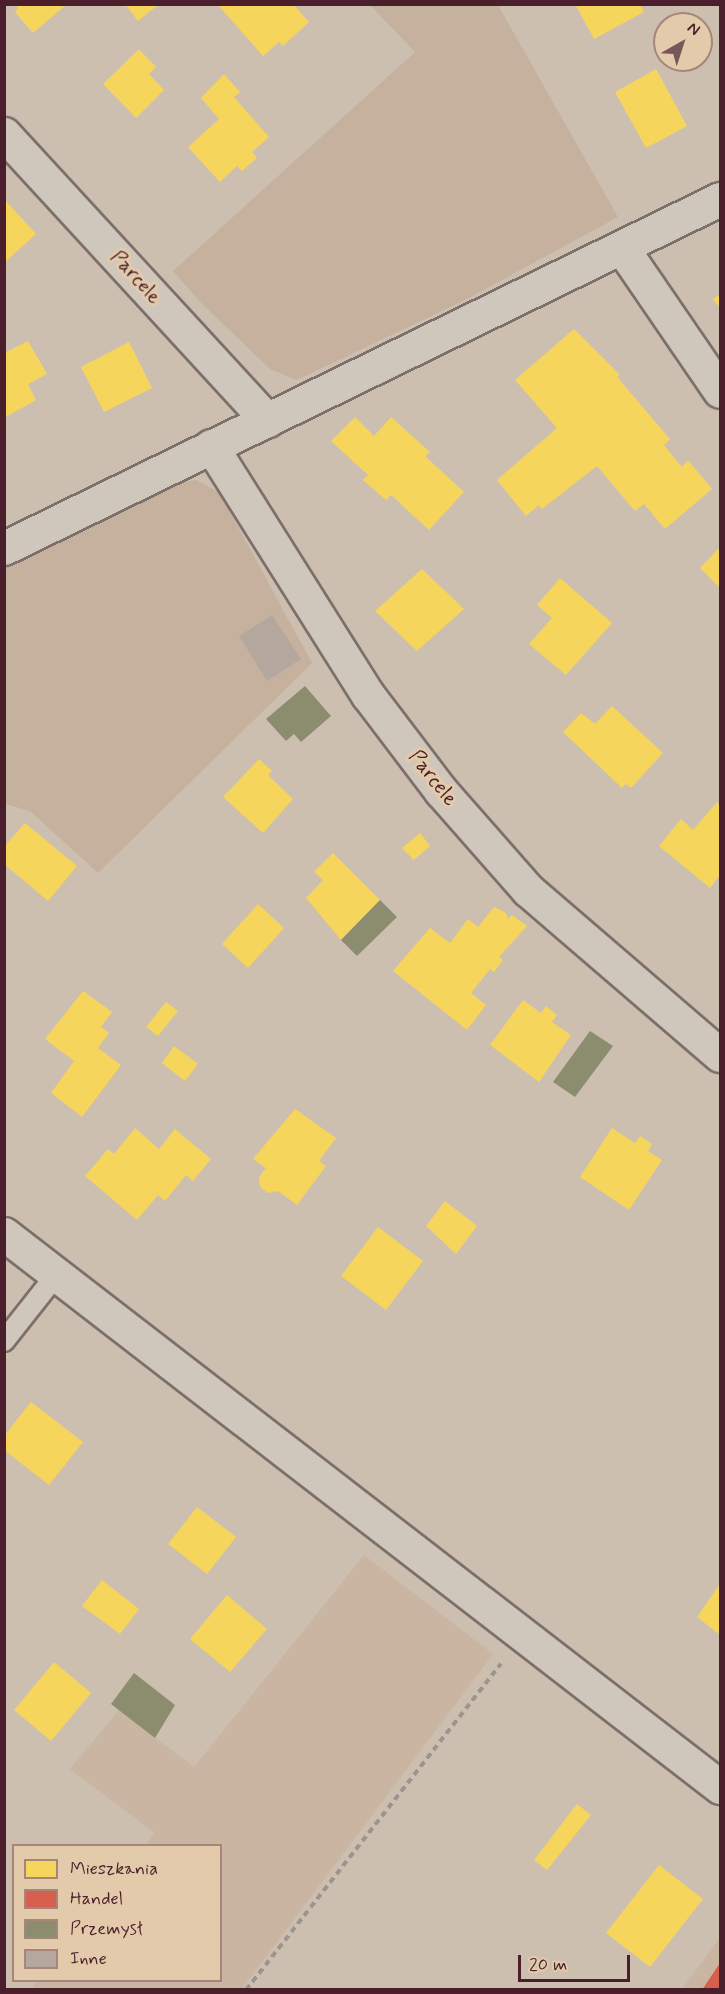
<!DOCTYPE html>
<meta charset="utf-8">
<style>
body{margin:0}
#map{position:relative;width:725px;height:1994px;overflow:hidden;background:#ccbfb0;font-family:Mynerve,sans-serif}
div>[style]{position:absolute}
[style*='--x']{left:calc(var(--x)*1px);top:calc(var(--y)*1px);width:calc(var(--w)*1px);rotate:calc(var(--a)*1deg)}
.built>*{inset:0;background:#c9b5a1}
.green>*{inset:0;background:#c6b19e}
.homes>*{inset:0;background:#f6d55c}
.shops>*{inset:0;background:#d6604d}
.industry>*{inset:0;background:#8c8c6e}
.building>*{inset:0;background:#b4a89e}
.path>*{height:4px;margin-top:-2px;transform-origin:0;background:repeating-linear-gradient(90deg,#9e948d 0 6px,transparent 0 10.5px)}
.roads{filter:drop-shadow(2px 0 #7d6f6a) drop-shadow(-2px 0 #7d6f6a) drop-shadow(0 2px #7d6f6a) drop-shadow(0 -2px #7d6f6a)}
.service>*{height:20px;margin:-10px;padding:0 10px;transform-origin:10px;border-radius:10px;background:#cfc7bb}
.minor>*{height:33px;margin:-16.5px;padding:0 16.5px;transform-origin:16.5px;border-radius:16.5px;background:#cfc7bb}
.tertiary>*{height:33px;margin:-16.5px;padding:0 16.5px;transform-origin:16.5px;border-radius:16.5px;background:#cfc7bb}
span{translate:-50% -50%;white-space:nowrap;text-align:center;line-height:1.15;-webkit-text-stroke:6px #e2caab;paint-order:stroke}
.street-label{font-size:21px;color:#4a1f2b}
.frame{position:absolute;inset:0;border:6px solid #4a1f2b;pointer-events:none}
.legend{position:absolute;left:12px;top:1844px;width:210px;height:138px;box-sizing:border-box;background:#e2caab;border:2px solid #a58678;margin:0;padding:8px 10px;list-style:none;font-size:18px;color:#4a1f2b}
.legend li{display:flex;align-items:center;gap:12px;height:30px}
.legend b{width:30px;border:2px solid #a58678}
.north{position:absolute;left:653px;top:12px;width:60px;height:60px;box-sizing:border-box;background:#e2caab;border:2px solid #a58678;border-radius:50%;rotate:39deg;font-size:16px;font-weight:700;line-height:24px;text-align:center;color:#4a1f2b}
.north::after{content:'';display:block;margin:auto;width:21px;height:27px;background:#78575a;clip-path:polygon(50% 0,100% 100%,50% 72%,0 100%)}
.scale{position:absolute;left:518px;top:1955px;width:112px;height:27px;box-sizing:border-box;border:3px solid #4a1f2b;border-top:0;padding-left:8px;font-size:18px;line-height:21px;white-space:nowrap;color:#4a1f2b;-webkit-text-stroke:4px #e2caab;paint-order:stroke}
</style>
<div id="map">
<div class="built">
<div style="clip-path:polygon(364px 1555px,493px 1654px,242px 1989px,37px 1990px,33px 1986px,37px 1980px,220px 1980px,220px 1846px,145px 1845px,155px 1833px,70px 1769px,119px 1710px,194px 1767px)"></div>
<div style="clip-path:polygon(720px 1938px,720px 1989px,682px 1989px)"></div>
</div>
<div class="green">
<div style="clip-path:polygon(370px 5px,498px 5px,618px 217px,467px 299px,297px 380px,270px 369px,201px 303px,173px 271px,415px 52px)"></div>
<div style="clip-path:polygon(196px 480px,219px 492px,312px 663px,98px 873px,30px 811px,5px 804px,5px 566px,165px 486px)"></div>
</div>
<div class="homes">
<div style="clip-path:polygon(15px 4px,67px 4px,33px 33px,15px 12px,18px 8px)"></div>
<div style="clip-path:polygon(125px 4px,159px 4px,138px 21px)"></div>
<div style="clip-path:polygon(217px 4px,293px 4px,309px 22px,283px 46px,279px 42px,263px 56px)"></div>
<div style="clip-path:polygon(575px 4px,640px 4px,644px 12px,594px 39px)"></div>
<div style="clip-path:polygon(139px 49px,156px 67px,149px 74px,164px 90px,136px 118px,103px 84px)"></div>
<div style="clip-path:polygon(656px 69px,687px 126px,646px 148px,615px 92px)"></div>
<div style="clip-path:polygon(224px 74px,240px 92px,234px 97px,269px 137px,252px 152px,257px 158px,242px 171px,237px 166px,220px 182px,188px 147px,219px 119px,201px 98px)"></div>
<div style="clip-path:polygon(4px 199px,36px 234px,4px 263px)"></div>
<div style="clip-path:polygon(720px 294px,720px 308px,713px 299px)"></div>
<div style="clip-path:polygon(574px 329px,620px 375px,617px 377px,670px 439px,664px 445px,682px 467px,688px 460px,712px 489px,665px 529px,644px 504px,635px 511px,597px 466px,542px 509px,539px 505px,526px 516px,497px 480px,557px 428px,515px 380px)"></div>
<div style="clip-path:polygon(28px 341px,47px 374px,28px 384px,36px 400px,4px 418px,4px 353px)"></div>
<div style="clip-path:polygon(129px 342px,152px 388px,104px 412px,81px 367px)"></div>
<div style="clip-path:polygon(355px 417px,374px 436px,391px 417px,430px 452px,425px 456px,464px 492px,429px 530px,391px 495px,386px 500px,363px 480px,368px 475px,331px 441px)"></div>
<div style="clip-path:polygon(720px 547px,720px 588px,700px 568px)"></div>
<div style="clip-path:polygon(422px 569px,464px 609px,417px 651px,375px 611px)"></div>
<div style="clip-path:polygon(560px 578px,612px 623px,566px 675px,529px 644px,552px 618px,537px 605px)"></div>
<div style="clip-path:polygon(612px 706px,663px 753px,631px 788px,626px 784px,622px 788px,563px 732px,581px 713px,595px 724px)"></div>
<div style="clip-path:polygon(259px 759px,272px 771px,268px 775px,293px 799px,263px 833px,223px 797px)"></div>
<div style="clip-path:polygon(717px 802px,720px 805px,720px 875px,710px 888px,659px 846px,681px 819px,693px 830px)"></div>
<div style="clip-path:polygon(25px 823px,77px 866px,48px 901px,4px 864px,4px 847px)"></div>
<div style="clip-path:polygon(420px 833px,430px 846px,414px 860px,402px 848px)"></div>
<div style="clip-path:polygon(333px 853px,380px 900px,341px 940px,306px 898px,323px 880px,314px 872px)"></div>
<div style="clip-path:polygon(258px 904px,284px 928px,248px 968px,222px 944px)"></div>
<div style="clip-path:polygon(494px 907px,506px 913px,508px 919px,512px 915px,527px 926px,499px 957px,503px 960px,494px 972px,490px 969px,471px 993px,486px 1005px,467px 1030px,393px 971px,430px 928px,450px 943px,468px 919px,478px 927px)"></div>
<div style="clip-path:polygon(83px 991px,112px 1012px,101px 1027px,109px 1033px,98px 1048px,121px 1065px,82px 1117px,51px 1093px,74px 1061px,45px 1039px)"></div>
<div style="clip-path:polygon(523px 1000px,541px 1013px,546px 1006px,557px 1015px,552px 1022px,571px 1035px,539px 1082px,490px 1045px)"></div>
<div style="clip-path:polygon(166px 1002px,178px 1011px,158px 1036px,146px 1027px)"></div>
<div style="clip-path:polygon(174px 1046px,198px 1064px,185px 1081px,162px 1063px)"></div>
<div style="clip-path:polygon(295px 1109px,336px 1138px,319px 1161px,326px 1166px,297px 1205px,278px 1191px,268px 1193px,260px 1187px,259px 1177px,266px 1168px,253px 1159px)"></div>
<div style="clip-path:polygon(135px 1128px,159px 1149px,175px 1129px,211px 1159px,193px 1181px,186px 1175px,165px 1201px,158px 1195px,137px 1220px,85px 1176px,108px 1149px,114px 1154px)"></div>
<div style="clip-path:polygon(612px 1128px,635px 1143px,640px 1136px,652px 1144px,648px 1151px,662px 1160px,629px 1210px,580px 1177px)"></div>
<div style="clip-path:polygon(445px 1201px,477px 1226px,456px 1254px,426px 1226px)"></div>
<div style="clip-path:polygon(378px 1227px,423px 1261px,386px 1310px,341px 1276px)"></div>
<div style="clip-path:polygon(31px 1402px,83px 1442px,49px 1485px,4px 1450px,4px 1436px)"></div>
<div style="clip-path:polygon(197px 1507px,236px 1537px,207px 1574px,168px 1544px)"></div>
<div style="clip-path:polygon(102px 1580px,139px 1609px,120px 1634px,82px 1606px)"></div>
<div style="clip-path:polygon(720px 1584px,720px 1635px,697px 1617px)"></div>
<div style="clip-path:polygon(227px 1595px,267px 1629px,230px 1672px,190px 1639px)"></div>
<div style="clip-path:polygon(54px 1662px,91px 1693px,51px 1741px,14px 1710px)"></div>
<div style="clip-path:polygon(577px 1804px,591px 1815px,547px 1870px,534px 1860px)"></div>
<div style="clip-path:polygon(659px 1865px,703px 1899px,650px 1967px,606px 1933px)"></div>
</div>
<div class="shops">
<div style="clip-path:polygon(720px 1963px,720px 1990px,702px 1990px)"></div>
</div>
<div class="industry">
<div style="clip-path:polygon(305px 686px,331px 716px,301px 742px,294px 734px,286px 741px,266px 719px)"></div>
<div style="clip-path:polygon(380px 900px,397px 917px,357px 956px,341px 940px)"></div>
<div style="clip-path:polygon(590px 1031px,613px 1046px,575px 1097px,553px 1082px)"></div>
<div style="clip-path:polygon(134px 1673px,175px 1705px,155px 1738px,111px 1704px)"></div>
</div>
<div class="building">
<div style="clip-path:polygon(272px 615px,301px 659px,267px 681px,239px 636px)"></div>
</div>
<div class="path">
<div style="--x:246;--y:1990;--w:414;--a:-52"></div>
</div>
<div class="roads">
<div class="service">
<div style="--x:4;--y:1341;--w:85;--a:-51.7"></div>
</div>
<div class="minor">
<div style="--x:4;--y:134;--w:389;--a:47.4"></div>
<div style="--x:622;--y:248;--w:173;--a:55.6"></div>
<div style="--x:211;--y:446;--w:294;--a:57.8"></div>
<div style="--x:368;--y:695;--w:121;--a:52.8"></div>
<div style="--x:441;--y:791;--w:132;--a:48.7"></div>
<div style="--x:528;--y:890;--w:253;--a:40.7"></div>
<div style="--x:4;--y:548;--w:797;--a:-25.99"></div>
</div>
<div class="tertiary">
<div style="--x:4;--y:1234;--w:905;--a:37.68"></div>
</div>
</div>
<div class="street-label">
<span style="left:136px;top:277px;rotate:48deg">Parcele</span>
<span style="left:433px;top:778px;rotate:52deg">Parcele</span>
</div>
<div class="frame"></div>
<ul class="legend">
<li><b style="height:16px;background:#f6d55c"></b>Mieszkania</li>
<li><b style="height:16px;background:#d6604d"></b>Handel</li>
<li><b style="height:16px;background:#8c8c6e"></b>Przemysł</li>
<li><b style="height:16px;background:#b4a89e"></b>Inne</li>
</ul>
<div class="north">N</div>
<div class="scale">20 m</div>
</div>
